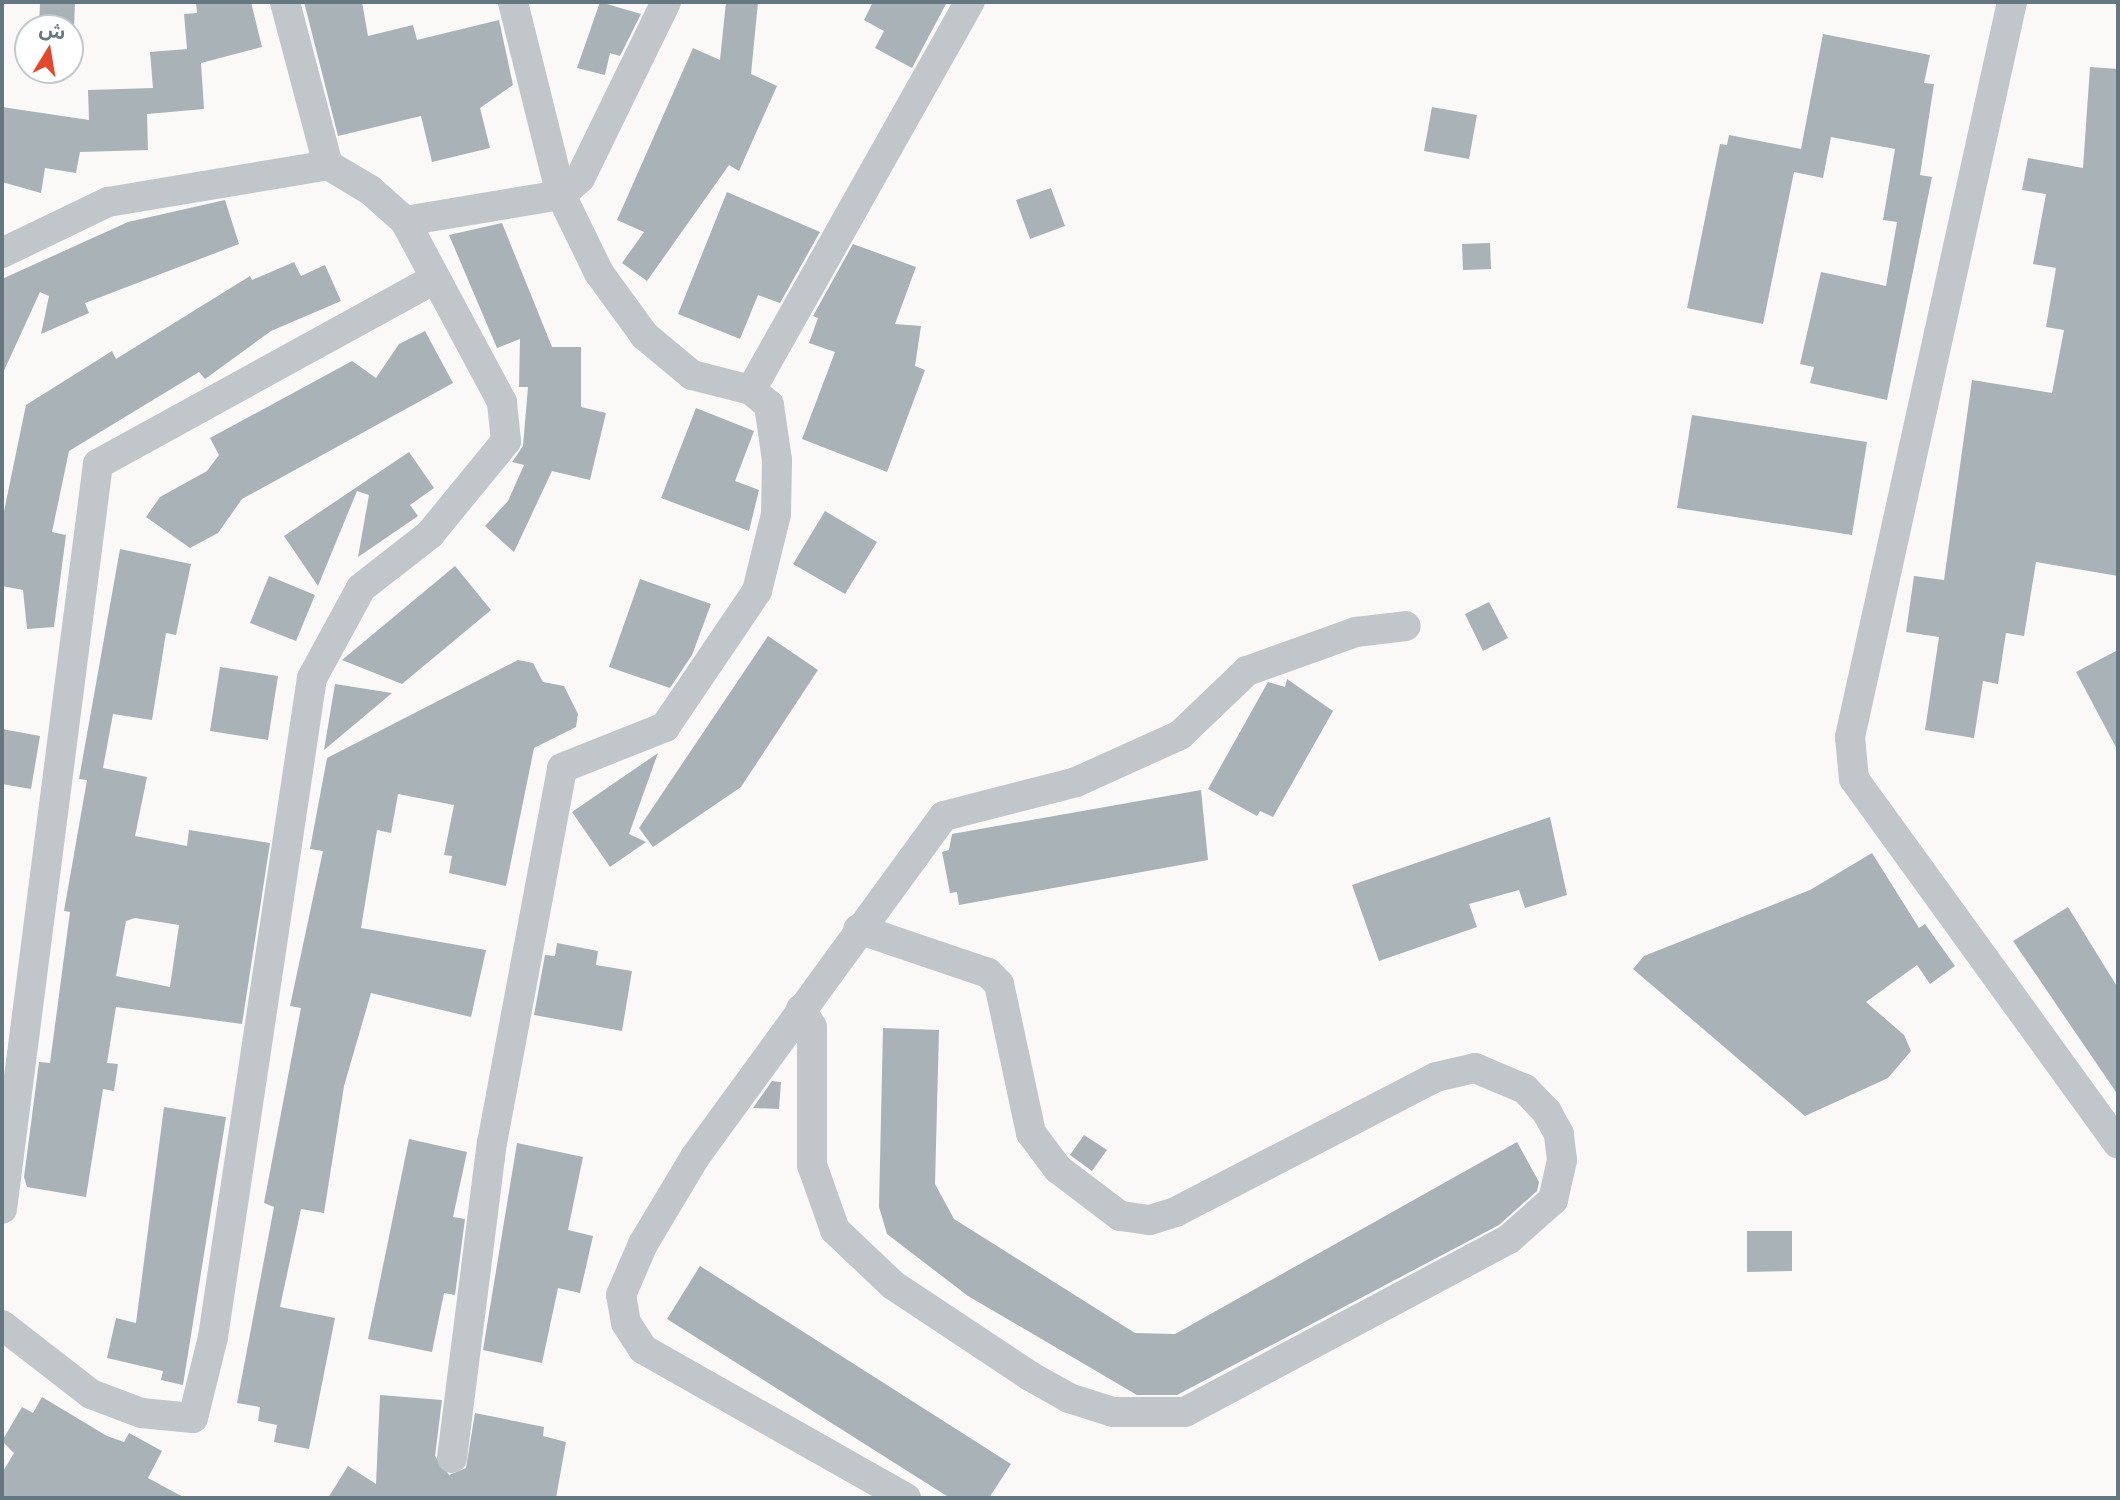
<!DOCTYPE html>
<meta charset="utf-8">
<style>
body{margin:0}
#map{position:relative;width:2120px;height:1500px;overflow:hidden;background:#faf9f8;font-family:"Archivo Narrow","Noto Sans Arabic",sans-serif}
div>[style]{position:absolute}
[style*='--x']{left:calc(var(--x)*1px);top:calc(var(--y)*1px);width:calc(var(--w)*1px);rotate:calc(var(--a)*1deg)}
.building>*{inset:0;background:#a8b2b7}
.minor>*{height:30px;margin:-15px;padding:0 15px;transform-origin:15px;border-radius:15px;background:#c1c6ca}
span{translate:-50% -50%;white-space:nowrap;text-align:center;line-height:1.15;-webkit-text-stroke:7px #fff;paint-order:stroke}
.frame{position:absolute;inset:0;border:4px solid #657882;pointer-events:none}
.north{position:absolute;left:14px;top:14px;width:70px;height:70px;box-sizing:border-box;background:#fff;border:2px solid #c1c9cd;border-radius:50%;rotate:11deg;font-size:19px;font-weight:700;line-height:28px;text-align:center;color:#657882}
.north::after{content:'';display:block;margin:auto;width:24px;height:32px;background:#e3482e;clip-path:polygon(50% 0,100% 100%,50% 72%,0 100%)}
</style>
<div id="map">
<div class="building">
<div style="clip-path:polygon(40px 2px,75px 2px,74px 28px,39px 28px)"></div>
<div style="clip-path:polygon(196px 2px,251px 2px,262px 47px,201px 63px,204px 109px,147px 114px,148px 150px,80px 152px,76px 173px,45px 168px,41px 193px,2px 182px,2px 107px,89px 120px,88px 90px,153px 88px,150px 52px,187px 49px,184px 14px,197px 13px)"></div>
<div style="clip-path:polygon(304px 2px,362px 2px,368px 36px,413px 25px,417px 40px,499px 20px,513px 85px,480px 108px,490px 148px,432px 162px,421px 116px,338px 136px)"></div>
<div style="clip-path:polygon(600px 2px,641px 14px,620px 56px,610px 53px,605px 75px,577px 68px)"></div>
<div style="clip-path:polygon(726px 2px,758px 2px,751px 74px,777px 86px,739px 171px,729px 165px,647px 281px,622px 263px,644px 232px,617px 220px,693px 48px,720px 60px)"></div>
<div style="clip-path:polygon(873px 2px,947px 2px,912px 68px,875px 48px,884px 31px,864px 20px)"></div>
<div style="clip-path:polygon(1823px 34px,1930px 55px,1924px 83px,1934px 84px,1920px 175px,1932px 177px,1887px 400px,1810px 383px,1814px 367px,1800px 364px,1821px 272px,1886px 286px,1897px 222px,1883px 220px,1895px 149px,1831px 137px,1823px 178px,1794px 172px,1763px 324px,1687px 308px,1720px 144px,1727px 145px,1729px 135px,1801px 149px)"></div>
<div style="clip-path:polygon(2090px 67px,2118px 69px,2118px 576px,2036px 562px,2024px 636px,2006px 633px,1998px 684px,1983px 681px,1974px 738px,1925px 730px,1939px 637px,1906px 632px,1914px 576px,1944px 580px,1972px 380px,2052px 393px,2064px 330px,2046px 327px,2056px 268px,2033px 264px,2046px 194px,2022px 190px,2028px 158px,2083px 168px)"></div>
<div style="clip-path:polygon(1432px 107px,1477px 115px,1469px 159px,1424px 151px)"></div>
<div style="clip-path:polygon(1051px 188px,1065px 226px,1030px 239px,1016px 200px)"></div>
<div style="clip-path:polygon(727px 192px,820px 232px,780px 303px,758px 295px,740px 339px,678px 314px)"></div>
<div style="clip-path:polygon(225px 200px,239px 244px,85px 303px,89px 313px,41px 334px,49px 296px,40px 292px,2px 375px,2px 279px,128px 222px)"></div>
<div style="clip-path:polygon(502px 223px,552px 347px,581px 347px,581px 407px,606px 413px,590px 480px,552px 471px,514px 552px,485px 526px,508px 501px,524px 465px,512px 462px,523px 446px,528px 387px,519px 387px,520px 339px,497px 348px,449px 235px)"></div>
<div style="clip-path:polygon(1490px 243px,1491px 269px,1463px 270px,1462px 244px)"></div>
<div style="clip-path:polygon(853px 244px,916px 267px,895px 324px,921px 326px,915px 366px,925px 370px,887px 472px,802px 439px,835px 352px,809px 343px,818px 318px,813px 316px)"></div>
<div style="clip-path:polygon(294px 262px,301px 276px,325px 265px,341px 301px,271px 331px,205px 379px,199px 372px,69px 451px,52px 532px,66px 535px,54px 627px,27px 629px,23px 590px,2px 586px,2px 521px,26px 405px,112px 351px,116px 359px,250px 276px,252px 280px)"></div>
<div style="clip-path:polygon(425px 331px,453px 383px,242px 499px,218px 533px,190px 548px,146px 517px,160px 497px,207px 471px,219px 455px,210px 438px,352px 361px,376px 378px,399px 344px)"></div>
<div style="clip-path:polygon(696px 408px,754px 431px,735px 481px,759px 490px,749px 531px,661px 498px)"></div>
<div style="clip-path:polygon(1692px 415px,1867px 442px,1852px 535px,1677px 508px)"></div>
<div style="clip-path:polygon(409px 452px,434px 488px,410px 505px,418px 516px,358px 557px,369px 495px,357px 491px,318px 586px,284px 536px)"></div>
<div style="clip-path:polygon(825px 511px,877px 542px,845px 594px,793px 564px)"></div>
<div style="clip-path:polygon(evenodd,120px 549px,191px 564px,176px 635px,166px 633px,152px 720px,113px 714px,103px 768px,147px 777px,135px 836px,187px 846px,189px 830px,270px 843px,242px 1024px,116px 1007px,107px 1063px,118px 1064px,114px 1091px,103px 1089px,86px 1197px,27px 1187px,24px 1177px,39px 1062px,50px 1063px,70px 912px,64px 911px,87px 780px,79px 779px,120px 549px,135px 918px,179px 925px,170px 987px,116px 976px,126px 921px,135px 918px)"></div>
<div style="clip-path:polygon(455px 566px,491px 610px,402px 684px,342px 660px)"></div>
<div style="clip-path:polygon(269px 576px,315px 595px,296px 641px,250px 623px)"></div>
<div style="clip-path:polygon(640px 579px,711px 604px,692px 655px,670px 688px,609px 667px)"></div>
<div style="clip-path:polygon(1489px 602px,1508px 638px,1483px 651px,1465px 614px)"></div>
<div style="clip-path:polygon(768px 636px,818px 670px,741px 787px,653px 847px,639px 828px)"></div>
<div style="clip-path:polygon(2118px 650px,2118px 751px,2076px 672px)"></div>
<div style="clip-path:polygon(518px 660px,533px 663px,543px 682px,564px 686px,578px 714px,576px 727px,534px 748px,506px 886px,449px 873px,452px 856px,444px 855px,454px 805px,398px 794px,391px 833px,377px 830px,361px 928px,486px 950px,471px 1017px,371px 993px,344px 1086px,324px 1213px,301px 1209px,280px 1307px,335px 1318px,309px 1449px,274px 1442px,277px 1425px,258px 1421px,260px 1407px,237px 1403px,274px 1207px,264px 1203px,301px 1008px,290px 1006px,323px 851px,310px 849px,327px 758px)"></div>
<div style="clip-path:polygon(220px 667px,278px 676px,268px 740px,210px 731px)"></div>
<div style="clip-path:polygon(1287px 679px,1333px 711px,1273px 817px,1260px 811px,1257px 816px,1208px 789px,1268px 682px,1285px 687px)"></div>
<div style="clip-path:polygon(335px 684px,392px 693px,324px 750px)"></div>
<div style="clip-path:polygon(2px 729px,40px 736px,31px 789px,2px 784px)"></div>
<div style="clip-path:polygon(658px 753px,629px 834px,646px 842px,610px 867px,572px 812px)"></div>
<div style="clip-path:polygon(1201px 790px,1208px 860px,959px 905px,957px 892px,950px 893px,942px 852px,949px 850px,952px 834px)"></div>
<div style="clip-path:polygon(1550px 817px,1567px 895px,1525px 908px,1519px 890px,1469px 904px,1477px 927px,1379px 961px,1352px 885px)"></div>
<div style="clip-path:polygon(1872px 853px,1919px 928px,1925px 924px,1955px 966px,1930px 984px,1917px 965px,1866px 1002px,1904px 1035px,1911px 1051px,1888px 1078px,1805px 1116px,1633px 969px,1644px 956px,1810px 890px)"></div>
<div style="clip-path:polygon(2068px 907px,2118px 988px,2118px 1095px,2013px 941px)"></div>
<div style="clip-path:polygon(557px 943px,598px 951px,596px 965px,632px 971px,622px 1031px,534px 1015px,545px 955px,555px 956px)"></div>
<div style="clip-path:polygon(883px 1028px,939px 1030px,935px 1184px,954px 1219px,1135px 1333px,1175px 1334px,1517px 1142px,1539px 1182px,1537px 1191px,1499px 1225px,1194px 1386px,1177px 1395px,1137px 1395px,968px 1296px,887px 1234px,879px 1207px)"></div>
<div style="clip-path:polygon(772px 1081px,781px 1082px,779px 1109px,753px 1108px)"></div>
<div style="clip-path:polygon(164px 1107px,226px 1117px,183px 1385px,161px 1380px,163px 1371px,107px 1358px,116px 1318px,136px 1323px)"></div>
<div style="clip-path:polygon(1084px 1135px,1107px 1150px,1092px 1171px,1070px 1155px)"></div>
<div style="clip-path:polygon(409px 1139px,467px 1152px,453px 1217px,465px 1219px,455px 1295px,444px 1293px,432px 1352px,368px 1339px)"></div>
<div style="clip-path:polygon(517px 1143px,583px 1157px,568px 1230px,593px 1236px,580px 1293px,558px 1288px,542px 1363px,483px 1350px)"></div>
<div style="clip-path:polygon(1747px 1231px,1792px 1231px,1792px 1271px,1747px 1272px)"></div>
<div style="clip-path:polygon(700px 1266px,1011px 1464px,989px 1498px,950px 1498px,667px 1319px)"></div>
<div style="clip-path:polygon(380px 1395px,442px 1400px,435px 1456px,449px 1475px,466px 1468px,475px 1413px,544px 1427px,543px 1436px,566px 1442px,556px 1498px,328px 1498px,348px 1466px,376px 1484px)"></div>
<div style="clip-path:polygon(42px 1397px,107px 1436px,124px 1442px,129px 1433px,162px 1451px,148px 1478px,185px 1498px,2px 1498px,2px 1473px,14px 1453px,2px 1441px,22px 1407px,33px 1413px)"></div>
</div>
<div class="minor">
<div style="--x:666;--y:2;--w:196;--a:116"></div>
<div style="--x:580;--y:178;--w:25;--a:138"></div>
<div style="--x:561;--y:195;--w:87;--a:64"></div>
<div style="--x:599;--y:273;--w:78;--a:53.9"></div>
<div style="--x:645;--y:336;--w:61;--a:39.7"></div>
<div style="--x:692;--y:375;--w:61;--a:14.3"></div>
<div style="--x:2012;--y:2;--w:753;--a:102.43"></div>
<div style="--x:1850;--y:737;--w:42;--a:84.6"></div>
<div style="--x:1854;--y:779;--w:450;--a:54.1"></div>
<div style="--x:405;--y:221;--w:158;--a:-9.5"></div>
<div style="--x:561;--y:195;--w:199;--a:-104"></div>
<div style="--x:2;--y:253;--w:118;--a:-25.7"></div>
<div style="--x:108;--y:202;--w:223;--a:-9.5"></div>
<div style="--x:801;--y:1009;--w:21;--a:59"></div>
<div style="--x:812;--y:1027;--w:138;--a:90"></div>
<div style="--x:812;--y:1165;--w:69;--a:70.5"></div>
<div style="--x:835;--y:1230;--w:80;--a:43.5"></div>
<div style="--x:893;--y:1285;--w:164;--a:33.6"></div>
<div style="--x:1030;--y:1376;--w:45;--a:29.4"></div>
<div style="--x:1069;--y:1398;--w:46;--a:17.7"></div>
<div style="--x:1113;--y:1412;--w:72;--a:0"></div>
<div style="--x:1185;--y:1412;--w:367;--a:-28.1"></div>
<div style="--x:1509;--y:1239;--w:59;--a:-41.6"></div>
<div style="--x:1553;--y:1200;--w:41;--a:-77.3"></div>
<div style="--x:1562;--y:1160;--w:26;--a:-97"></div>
<div style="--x:1559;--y:1134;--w:25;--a:-119"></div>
<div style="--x:1547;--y:1112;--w:32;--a:-134"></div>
<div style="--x:1525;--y:1089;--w:54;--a:-157.2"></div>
<div style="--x:1475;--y:1068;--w:40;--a:167"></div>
<div style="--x:1436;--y:1077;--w:293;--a:152.6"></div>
<div style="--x:1176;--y:1212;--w:28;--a:163"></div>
<div style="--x:1149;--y:1220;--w:29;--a:-172"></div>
<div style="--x:1120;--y:1216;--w:78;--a:-142.8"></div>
<div style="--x:1058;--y:1169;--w:45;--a:-126.9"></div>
<div style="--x:1031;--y:1133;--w:152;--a:-102.1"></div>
<div style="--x:999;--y:984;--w:16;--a:-135"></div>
<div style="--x:988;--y:973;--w:137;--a:-161.3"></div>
<div style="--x:2;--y:1209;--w:751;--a:-82.66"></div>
<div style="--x:98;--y:464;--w:384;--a:-28.8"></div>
<div style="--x:2;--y:1325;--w:113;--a:37.8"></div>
<div style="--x:91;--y:1394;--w:53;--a:20.8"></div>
<div style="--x:141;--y:1413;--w:52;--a:5.5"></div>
<div style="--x:193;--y:1418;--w:83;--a:-76.1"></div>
<div style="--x:213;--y:1337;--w:666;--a:-81.46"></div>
<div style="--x:312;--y:678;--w:102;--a:-61.4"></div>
<div style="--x:361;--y:588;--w:88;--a:-38"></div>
<div style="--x:430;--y:534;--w:120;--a:-50.7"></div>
<div style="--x:506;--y:441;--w:39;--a:-96"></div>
<div style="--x:502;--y:402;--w:205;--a:-118.2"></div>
<div style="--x:405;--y:221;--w:47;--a:-138.5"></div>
<div style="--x:370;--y:190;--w:49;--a:-149.2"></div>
<div style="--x:328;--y:165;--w:169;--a:-104.8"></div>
<div style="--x:452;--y:1458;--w:318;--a:-82.8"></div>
<div style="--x:492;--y:1143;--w:381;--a:-79.4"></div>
<div style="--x:562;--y:768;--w:111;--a:-21.7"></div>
<div style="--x:665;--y:727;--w:164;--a:-55.9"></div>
<div style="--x:757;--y:591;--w:79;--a:-76.1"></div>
<div style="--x:776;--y:514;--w:54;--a:-88.9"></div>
<div style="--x:777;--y:460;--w:56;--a:-98.3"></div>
<div style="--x:769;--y:405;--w:23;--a:-140"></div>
<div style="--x:751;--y:390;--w:446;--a:-60.6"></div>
<div style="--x:906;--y:1498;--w:302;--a:-150.5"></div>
<div style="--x:643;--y:1349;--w:31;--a:-123"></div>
<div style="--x:626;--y:1323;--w:28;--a:-100"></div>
<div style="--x:621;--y:1295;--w:56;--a:-66.7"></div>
<div style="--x:643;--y:1244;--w:101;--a:-59.1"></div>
<div style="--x:695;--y:1157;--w:422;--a:-53.9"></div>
<div style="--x:944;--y:816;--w:136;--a:-14.4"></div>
<div style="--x:1076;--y:782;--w:114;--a:-24.3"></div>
<div style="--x:1180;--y:735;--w:93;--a:-43.7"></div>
<div style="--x:1247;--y:671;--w:116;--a:-19.7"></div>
<div style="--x:1356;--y:632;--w:50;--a:-6.8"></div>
</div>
<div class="frame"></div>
<div class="north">ش</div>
</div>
